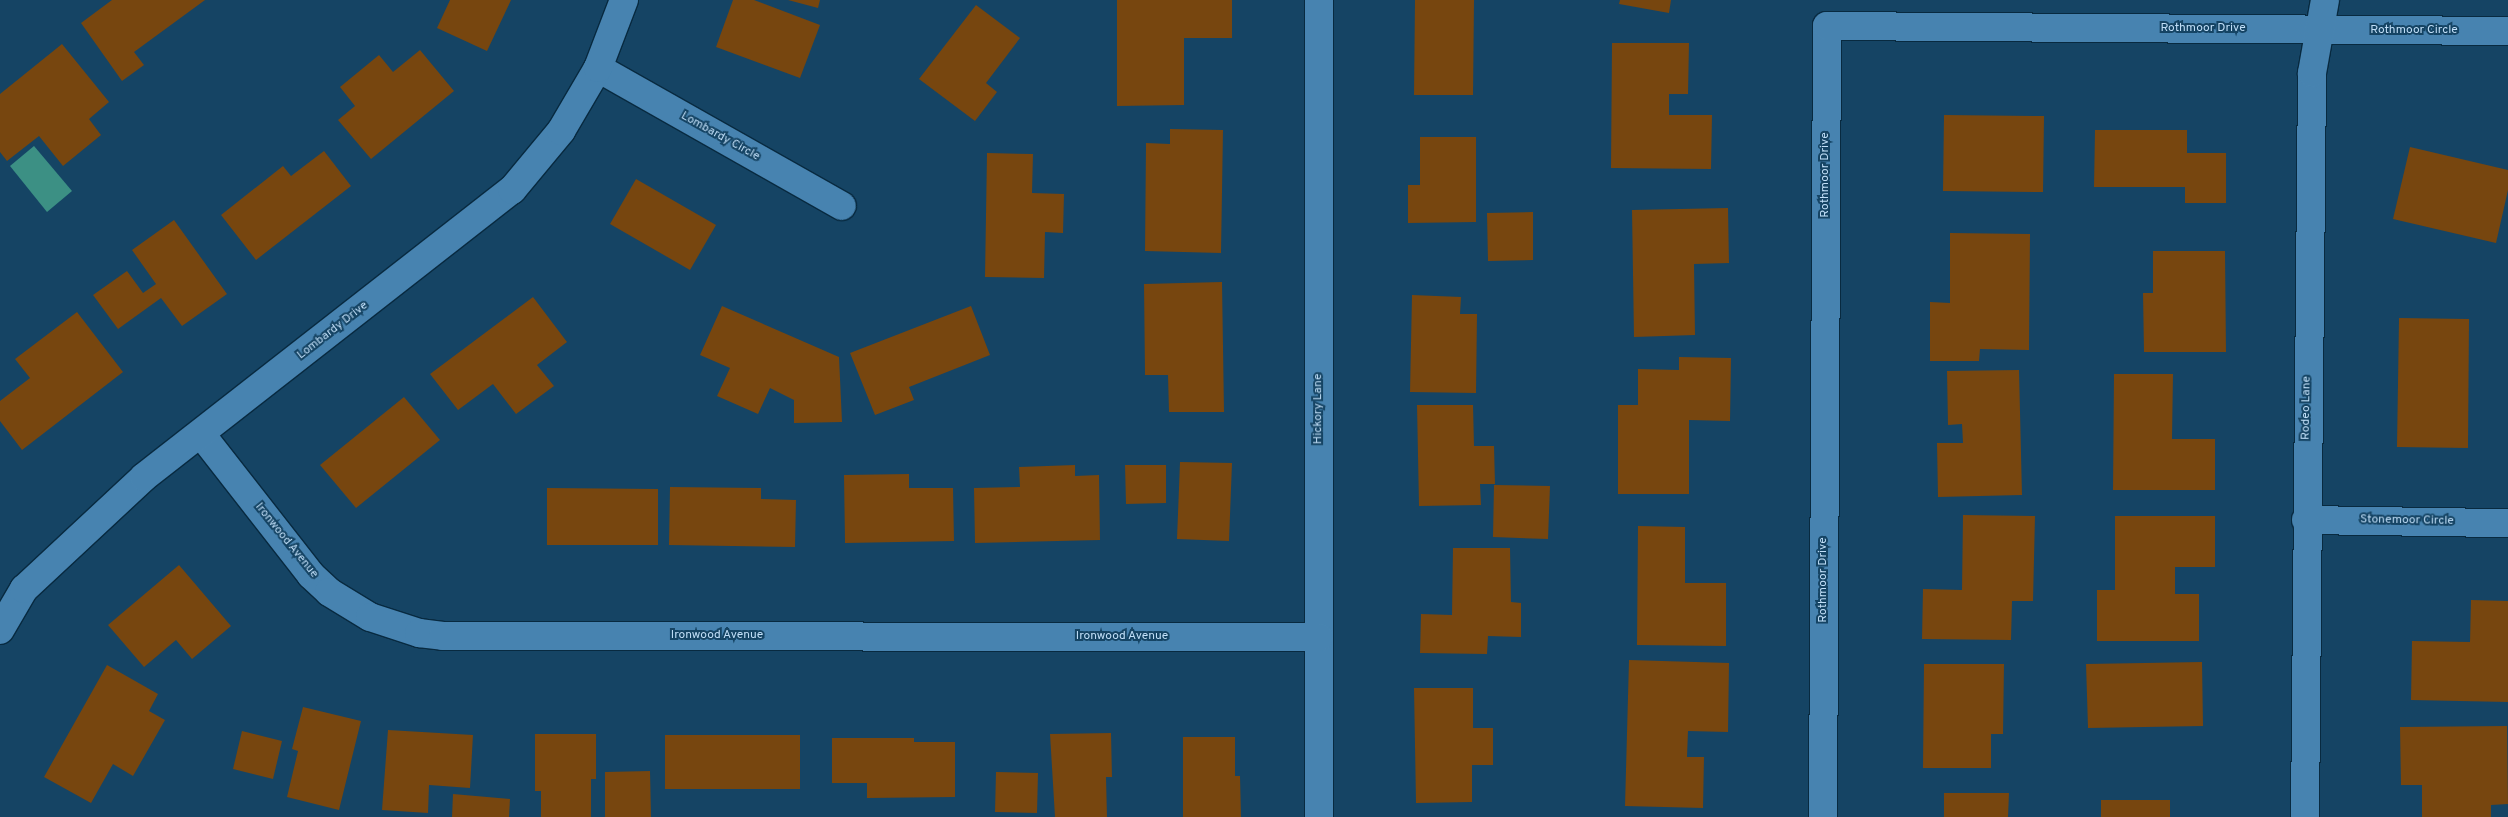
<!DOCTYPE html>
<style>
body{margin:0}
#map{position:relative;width:2508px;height:817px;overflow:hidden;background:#154464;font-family:Overpass,sans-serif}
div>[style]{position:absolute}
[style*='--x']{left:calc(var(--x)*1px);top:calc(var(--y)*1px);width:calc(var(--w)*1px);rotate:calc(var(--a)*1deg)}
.water>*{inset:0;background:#3c9084}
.building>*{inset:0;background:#77460f}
.roads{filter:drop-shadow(1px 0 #082a40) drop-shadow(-1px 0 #082a40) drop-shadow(0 1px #082a40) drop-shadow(0 -1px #082a40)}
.minor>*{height:28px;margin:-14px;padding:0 14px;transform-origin:14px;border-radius:14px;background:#4783b0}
span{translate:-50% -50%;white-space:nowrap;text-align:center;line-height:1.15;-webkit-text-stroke:4px #154464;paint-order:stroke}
.street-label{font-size:12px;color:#c1dff8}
</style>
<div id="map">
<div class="water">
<div style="clip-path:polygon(34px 146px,72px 191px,47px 212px,10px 166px)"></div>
</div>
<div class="building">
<div style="clip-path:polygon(112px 0,205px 0,134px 52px,144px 65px,122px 81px,81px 23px)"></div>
<div style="clip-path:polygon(450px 0,511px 0,487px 51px,437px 28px)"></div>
<div style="clip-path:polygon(733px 0,754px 0,820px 25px,800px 78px,716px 47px)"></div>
<div style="clip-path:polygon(788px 0,820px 0,818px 8px)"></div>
<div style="clip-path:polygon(1117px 0,1232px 0,1232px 38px,1184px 38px,1184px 105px,1117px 106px)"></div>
<div style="clip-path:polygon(1415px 0,1474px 0,1473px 95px,1414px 95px)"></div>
<div style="clip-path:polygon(1620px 0,1671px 0,1669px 13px,1619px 4px)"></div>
<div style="clip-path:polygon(976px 5px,1020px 38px,986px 83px,997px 92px,975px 121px,919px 79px)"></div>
<div style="clip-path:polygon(1612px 43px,1689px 43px,1688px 94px,1669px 94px,1669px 115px,1712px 115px,1711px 169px,1611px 168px)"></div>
<div style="clip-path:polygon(62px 44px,109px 102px,89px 119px,101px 135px,63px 166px,39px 136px,7px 161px,0 152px,0 94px)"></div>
<div style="clip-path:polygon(420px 50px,454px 91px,371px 159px,338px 120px,355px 106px,340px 87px,379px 55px,393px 72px)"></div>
<div style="clip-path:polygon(1944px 115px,2044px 116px,2043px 192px,1943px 191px)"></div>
<div style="clip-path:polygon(1170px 129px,1223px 130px,1221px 253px,1145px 251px,1146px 143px,1170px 144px)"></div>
<div style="clip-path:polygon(2095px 130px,2187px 130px,2187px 153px,2226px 153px,2226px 203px,2185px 203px,2185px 187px,2094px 187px)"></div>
<div style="clip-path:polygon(1420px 137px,1476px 137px,1476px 222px,1408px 223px,1408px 185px,1420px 185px)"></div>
<div style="clip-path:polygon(2410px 147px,2508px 170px,2508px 190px,2496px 243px,2393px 219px)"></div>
<div style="clip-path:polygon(324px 151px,351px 186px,256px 260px,221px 215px,283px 166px,291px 176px)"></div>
<div style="clip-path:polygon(987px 153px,1033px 154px,1032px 193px,1064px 194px,1063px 233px,1045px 232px,1044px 278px,985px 277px)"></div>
<div style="clip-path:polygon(636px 179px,716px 225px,690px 270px,610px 224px)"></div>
<div style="clip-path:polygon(1728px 208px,1729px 263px,1694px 264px,1695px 335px,1634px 337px,1632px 210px)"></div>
<div style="clip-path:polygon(1533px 212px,1533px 260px,1488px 261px,1487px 213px)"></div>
<div style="clip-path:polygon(174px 220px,227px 294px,182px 326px,161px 298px,118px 329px,93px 295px,127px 271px,143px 293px,156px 284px,132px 250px)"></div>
<div style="clip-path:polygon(1950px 233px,2030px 234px,2029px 350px,1980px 349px,1979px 361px,1930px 361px,1930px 302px,1950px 303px)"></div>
<div style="clip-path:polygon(2153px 251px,2225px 251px,2226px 352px,2144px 352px,2143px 293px,2153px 293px)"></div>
<div style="clip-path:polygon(1222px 282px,1224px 412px,1169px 412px,1168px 375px,1145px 375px,1144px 284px)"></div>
<div style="clip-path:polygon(1412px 295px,1461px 297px,1460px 314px,1477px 314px,1476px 393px,1410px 392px)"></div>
<div style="clip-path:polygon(533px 297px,567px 342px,537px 365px,554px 386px,516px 414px,493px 384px,458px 410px,430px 374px)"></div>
<div style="clip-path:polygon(722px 306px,839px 357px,842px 422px,794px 423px,794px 400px,770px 388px,758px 414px,717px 396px,730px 368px,700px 355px)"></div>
<div style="clip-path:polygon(971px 306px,990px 355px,909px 387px,914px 400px,875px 415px,850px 353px)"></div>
<div style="clip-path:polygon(77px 312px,123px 372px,22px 450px,0 421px,0 401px,30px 378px,15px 359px)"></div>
<div style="clip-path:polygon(2399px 318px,2469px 319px,2468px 448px,2397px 447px)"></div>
<div style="clip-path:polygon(1679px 357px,1731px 358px,1730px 421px,1689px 420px,1689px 494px,1618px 494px,1618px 405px,1638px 405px,1638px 369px,1679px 370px)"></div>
<div style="clip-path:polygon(2019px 370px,2022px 495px,1938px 497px,1937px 443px,1963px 443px,1962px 424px,1948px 425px,1947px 371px)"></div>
<div style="clip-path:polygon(2114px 374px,2173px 374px,2172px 439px,2215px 439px,2215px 490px,2113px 490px)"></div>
<div style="clip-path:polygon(404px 397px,440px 440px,356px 508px,320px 465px)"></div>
<div style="clip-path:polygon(1417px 405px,1473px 405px,1474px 446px,1494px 446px,1495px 484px,1480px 484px,1481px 505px,1419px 506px)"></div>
<div style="clip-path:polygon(1180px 462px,1232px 463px,1229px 541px,1177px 539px)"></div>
<div style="clip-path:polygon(1075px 465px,1075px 476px,1099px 475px,1100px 540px,975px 543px,974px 488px,1020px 487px,1019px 467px)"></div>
<div style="clip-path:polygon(1125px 465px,1166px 465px,1166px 503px,1126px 504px)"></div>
<div style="clip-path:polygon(909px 474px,909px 488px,953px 488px,954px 541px,845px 543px,844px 475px)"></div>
<div style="clip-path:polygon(1494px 485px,1550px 486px,1548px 539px,1493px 537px)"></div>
<div style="clip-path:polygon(670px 487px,761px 488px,761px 499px,796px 500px,795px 547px,669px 545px)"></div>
<div style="clip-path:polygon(547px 488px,658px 489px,658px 545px,547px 545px)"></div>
<div style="clip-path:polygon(1963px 515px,2035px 516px,2033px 601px,2012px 601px,2011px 640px,1922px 639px,1923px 589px,1962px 590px)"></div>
<div style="clip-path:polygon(2115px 516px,2215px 516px,2215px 567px,2175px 567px,2175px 594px,2199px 594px,2199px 641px,2097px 641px,2097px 590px,2115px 590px)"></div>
<div style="clip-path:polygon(1638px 526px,1685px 527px,1685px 583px,1726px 583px,1726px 646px,1637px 645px)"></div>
<div style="clip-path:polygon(1453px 548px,1510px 548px,1511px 602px,1521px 603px,1521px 637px,1488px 636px,1487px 654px,1420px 653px,1421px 614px,1452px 615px)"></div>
<div style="clip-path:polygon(179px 565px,231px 626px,192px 659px,176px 640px,144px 667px,108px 625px)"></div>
<div style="clip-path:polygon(2471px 600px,2508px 601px,2508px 702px,2411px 700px,2412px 641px,2470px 642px)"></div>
<div style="clip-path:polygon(1629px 660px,1729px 663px,1728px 732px,1688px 731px,1687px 757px,1704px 757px,1703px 808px,1625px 806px)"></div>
<div style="clip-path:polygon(2202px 662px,2203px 726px,2088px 728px,2086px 664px)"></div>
<div style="clip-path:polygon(1924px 664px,2004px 664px,2003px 734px,1991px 734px,1991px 768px,1923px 768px)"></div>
<div style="clip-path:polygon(107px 665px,158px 694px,149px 711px,165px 720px,133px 776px,113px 764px,91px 803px,44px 777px)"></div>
<div style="clip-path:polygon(1414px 688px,1473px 688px,1473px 728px,1493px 728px,1493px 765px,1472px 765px,1472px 802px,1416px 803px)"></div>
<div style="clip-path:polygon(303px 707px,361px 721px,339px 810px,287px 797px,298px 751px,292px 749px)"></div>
<div style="clip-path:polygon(2507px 726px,2508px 804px,2491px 805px,2491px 817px,2422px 817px,2422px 785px,2401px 785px,2400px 727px)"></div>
<div style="clip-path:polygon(388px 730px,473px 735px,470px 788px,429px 785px,428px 813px,382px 810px)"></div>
<div style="clip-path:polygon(242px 731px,282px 741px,273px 779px,233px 769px)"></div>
<div style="clip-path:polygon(1111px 733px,1112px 777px,1106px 777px,1107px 817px,1055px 817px,1050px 734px)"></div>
<div style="clip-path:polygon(535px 734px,596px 734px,596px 779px,591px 779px,591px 817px,541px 817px,541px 791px,535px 791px)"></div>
<div style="clip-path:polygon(665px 735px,800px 735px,800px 789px,665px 789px)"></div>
<div style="clip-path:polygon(1183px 737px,1235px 737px,1235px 776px,1240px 776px,1241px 817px,1183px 817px)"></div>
<div style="clip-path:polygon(832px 738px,914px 738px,914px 742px,955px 742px,955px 797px,867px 798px,867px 783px,832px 783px)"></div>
<div style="clip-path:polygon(650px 771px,651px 817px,605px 817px,605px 772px)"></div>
<div style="clip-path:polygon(996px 772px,1038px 773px,1037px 813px,995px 812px)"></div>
<div style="clip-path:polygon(1944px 793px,2009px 793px,2008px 817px,1944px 817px)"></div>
<div style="clip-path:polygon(453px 794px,510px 799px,509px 817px,452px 817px)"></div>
<div style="clip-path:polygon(2101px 800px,2170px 800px,2170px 817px,2101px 817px)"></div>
</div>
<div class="roads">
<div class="minor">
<div style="--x:1319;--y:0;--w:817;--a:90"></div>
<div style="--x:598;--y:68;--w:280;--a:29.5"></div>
<div style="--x:201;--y:434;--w:179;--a:52"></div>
<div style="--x:311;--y:575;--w:25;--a:43"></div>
<div style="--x:329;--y:592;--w:48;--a:31.4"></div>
<div style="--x:370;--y:617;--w:52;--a:18.1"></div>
<div style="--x:419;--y:633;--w:24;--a:7"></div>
<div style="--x:443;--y:636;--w:876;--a:0.07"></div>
<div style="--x:2306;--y:520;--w:202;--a:0.9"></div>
<div style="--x:0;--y:630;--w:48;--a:-59.7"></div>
<div style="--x:24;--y:589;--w:164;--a:-43"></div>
<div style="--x:144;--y:477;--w:467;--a:-38"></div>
<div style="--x:512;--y:190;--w:77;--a:-50.3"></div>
<div style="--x:561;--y:131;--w:73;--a:-59.6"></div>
<div style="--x:598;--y:68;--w:73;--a:-69.1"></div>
<div style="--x:1823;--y:817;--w:791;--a:-89.71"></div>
<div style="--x:1827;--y:26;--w:681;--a:0.42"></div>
<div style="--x:2305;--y:817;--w:744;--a:-89.46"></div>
<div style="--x:2312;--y:73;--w:74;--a:-79.9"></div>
</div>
</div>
<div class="street-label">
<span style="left:2203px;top:29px">Rothmoor Drive</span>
<span style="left:2414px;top:31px">Rothmoor Circle</span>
<span style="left:720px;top:137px;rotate:29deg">Lombardy Circle</span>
<span style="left:1826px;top:175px;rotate:-90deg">Rothmoor Drive</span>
<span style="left:333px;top:331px;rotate:-38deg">Lombardy Drive</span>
<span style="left:2307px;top:408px;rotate:-89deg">Rodeo Lane</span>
<span style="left:1319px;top:409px;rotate:-90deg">Hickory Lane</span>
<span style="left:2407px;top:521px;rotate:1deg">Stonemoor Circle</span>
<span style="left:286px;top:541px;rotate:51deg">Ironwood Avenue</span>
<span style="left:1824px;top:580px;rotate:-90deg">Rothmoor Drive</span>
<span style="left:717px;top:636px">Ironwood Avenue</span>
<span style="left:1122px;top:637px">Ironwood Avenue</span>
</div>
</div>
